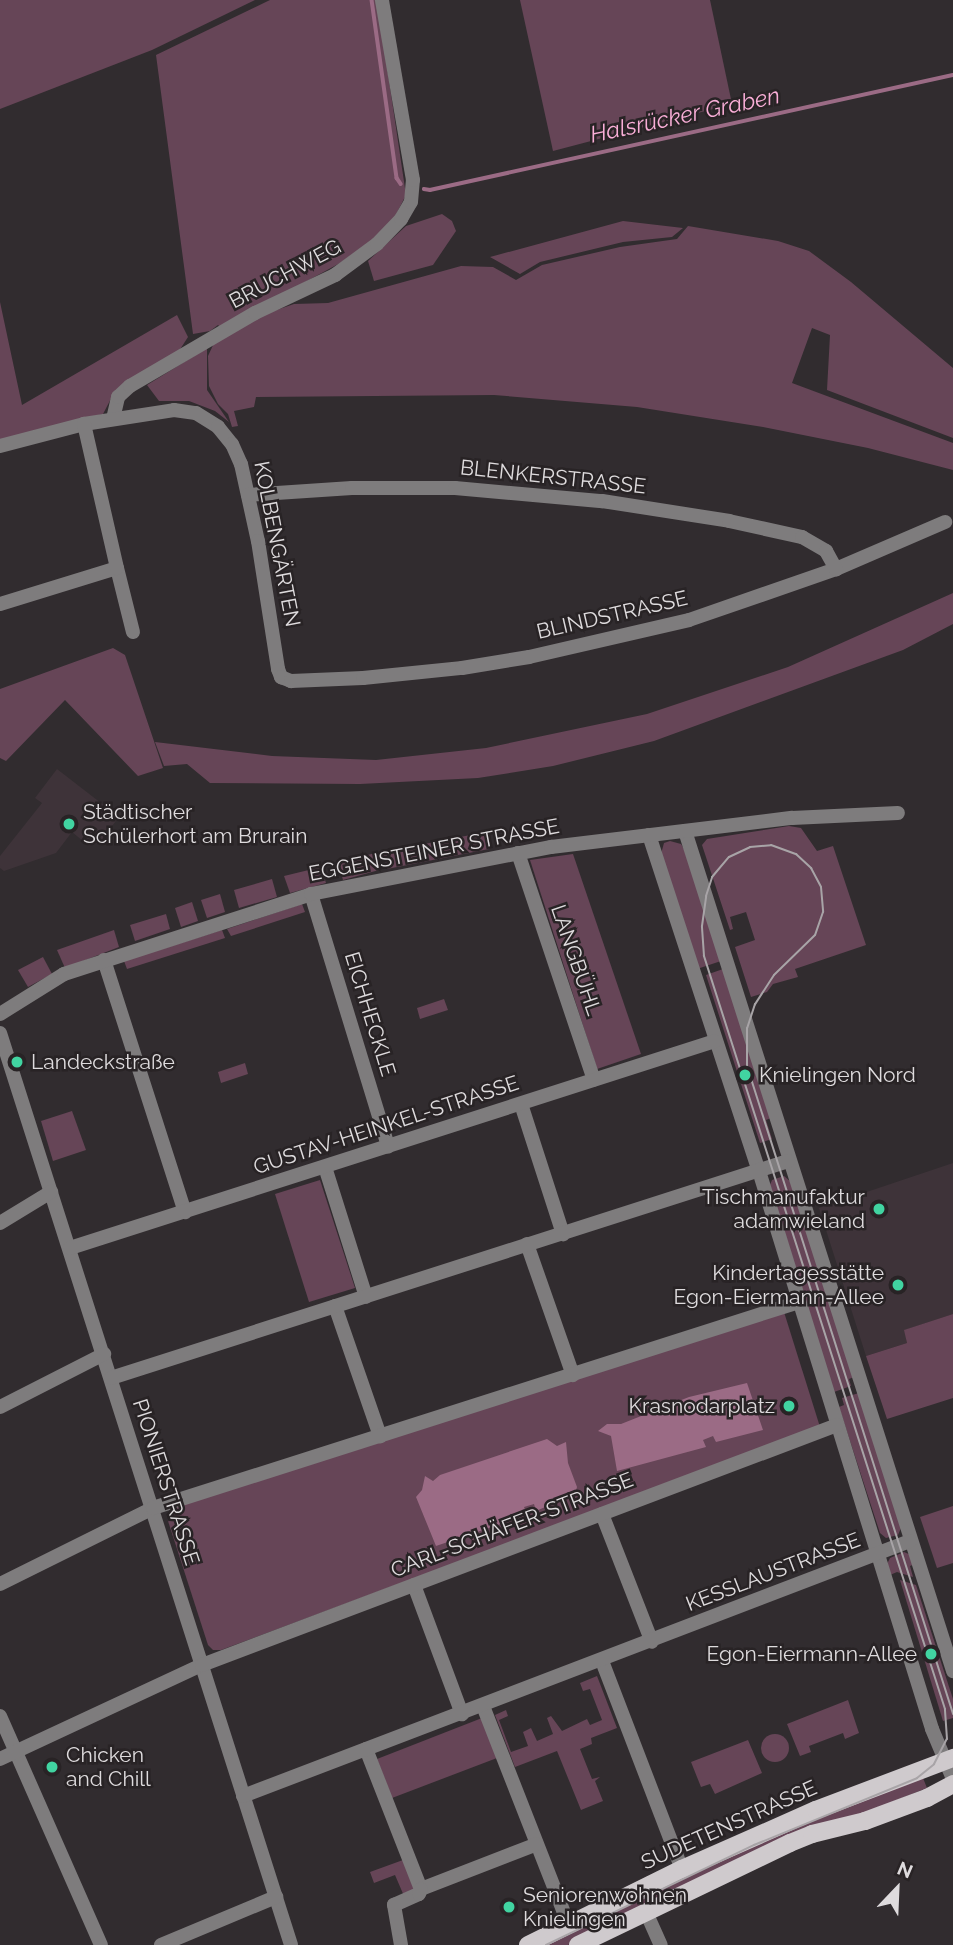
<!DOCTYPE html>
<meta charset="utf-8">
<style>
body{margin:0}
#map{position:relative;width:953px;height:1945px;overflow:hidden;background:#312c2f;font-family:Raleway,sans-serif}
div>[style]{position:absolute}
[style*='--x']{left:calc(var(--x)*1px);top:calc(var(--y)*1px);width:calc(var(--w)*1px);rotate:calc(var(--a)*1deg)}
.built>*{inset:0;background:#3e3339}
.green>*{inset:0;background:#664557}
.round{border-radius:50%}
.water>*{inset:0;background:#9b6b85}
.stream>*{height:3.5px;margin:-1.75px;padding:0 1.75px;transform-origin:1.75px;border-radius:1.75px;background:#9b6b85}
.minor>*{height:14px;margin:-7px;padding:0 7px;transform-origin:7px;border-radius:7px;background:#7e7c7d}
.major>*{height:18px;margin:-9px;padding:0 9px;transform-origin:9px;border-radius:9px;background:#cfcacd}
.tram>*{height:2px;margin:-1px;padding:0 1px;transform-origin:1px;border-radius:1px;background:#a8a4a7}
.dots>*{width:19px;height:19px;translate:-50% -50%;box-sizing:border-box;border:4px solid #282325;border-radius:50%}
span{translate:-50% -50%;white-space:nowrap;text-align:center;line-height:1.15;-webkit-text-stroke:5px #282325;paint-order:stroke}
.street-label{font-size:21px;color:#dedbdd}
.poi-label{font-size:21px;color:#dedbdd}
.left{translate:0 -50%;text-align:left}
.right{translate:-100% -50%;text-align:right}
.water-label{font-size:23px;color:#f9aed7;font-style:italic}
.north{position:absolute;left:862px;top:1854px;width:70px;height:70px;-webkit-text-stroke:5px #282325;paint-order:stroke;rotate:23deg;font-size:19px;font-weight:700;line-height:28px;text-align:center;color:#dedbdd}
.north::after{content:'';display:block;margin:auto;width:24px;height:32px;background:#dedbdd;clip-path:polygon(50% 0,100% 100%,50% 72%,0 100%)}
</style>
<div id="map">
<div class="built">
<div style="clip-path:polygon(57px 769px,119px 817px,99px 843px,89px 846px,72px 832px,56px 853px,4px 871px,0 868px,0 856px,42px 803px,35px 798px)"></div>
<div style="clip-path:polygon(953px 1163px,953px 1314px,905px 1330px,907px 1343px,866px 1356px,819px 1208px)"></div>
</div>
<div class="green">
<div style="clip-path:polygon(0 0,255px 0,152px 50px,0 109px)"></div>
<div style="clip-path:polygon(270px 0,377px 0,406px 195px,389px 228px,340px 263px,221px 328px,218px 325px,210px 331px,193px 334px,156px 55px)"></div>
<div style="clip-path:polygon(520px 0,710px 0,732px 104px,553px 151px)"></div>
<div style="clip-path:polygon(442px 214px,452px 221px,456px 231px,433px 265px,374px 281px,368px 261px,406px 226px)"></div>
<div style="clip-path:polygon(623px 221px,683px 228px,672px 237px,623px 242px,540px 262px,520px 274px,490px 257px)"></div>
<div style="clip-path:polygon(688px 226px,778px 241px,809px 251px,851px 282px,953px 368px,953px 438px,827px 390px,830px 335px,812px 328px,792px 383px,953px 443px,953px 470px,868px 448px,763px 427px,637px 407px,494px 395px,256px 397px,254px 407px,234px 411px,238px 426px,232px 427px,228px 414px,218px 404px,209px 386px,208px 356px,214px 343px,262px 315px,294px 304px,328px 303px,461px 266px,493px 267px,516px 280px,542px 265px,620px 247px,677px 239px)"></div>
<div style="clip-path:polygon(0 302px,22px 405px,177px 315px,188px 337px,177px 354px,115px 391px,103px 414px,0 441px)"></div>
<div style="clip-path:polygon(207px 348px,207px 390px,229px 422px,215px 411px,189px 401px,159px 401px,147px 385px)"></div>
<div style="clip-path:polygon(953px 593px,953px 624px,903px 650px,654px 741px,553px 766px,478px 778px,360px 784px,210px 783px,187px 764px,164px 766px,155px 742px,272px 756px,376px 760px,486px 748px,647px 714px,788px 667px)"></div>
<div style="clip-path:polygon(113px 648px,125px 655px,163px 768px,138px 776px,65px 700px,6px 761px,0 758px,0 689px)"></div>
<div style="clip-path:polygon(789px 826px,801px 828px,817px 851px,833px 846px,866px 945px,795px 969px,798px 977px,773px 984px,767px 992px,751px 997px,735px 947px,755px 940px,746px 912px,730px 917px,733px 929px,730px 930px,702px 845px,707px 839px)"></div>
<div style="clip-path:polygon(486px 832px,489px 849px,387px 869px,383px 852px)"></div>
<div style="clip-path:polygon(670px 841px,681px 844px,684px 849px,721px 961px,697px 969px,661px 854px,664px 843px)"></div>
<div style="clip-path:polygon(375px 853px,379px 870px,343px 880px,338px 863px)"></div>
<div style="clip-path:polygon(573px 854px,641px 1054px,597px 1069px,530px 860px)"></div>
<div style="clip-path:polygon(321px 867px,326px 883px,290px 893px,284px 876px)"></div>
<div style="clip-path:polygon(272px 879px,277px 897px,239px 908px,234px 890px)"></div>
<div style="clip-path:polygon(220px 894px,225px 912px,207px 918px,201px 900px)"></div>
<div style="clip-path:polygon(192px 902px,198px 921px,181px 927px,175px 908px)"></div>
<div style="clip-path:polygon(302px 904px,305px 912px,231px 936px,227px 929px)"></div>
<div style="clip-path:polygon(166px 914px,170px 929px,135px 941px,130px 925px)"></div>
<div style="clip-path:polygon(114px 930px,119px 947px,65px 968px,57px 950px)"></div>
<div style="clip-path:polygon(222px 930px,225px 938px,127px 969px,124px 961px)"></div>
<div style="clip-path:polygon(43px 957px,52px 974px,28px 987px,18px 970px)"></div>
<div style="clip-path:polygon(723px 969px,771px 1118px,766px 1120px,772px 1139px,760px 1143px,706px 975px)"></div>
<div style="clip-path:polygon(444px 999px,448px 1010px,420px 1019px,417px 1008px)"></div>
<div style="clip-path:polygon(245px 1063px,248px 1074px,221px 1083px,218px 1072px)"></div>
<div style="clip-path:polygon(72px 1111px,86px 1150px,53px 1161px,41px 1121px)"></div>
<div style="clip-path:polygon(784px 1176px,791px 1182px,854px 1377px,849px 1379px,851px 1386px,834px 1392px,770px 1185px,772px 1180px)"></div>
<div style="clip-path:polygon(320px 1180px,355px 1288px,309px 1302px,275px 1194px)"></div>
<div style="clip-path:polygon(784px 1312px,820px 1427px,221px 1650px,213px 1650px,208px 1645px,168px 1521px,175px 1507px)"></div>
<div style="clip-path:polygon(953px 1314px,953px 1398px,887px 1419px,866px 1356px,907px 1343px,904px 1330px)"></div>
<div style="clip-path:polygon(859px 1393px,901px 1528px,898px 1535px,886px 1538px,880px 1533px,839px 1407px,844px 1405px,842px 1398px)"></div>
<div style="clip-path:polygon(953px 1506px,953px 1563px,937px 1568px,920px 1517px)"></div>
<div style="clip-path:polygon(904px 1552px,911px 1555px,915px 1564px,910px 1566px,913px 1577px,897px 1572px,890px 1575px,887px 1564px,890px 1558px)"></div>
<div style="clip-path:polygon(900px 1580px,916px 1585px,953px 1699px,953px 1718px,943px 1721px)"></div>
<div style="clip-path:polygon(597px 1676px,617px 1728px,591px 1738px,592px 1744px,580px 1749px,592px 1779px,600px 1777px,595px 1781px,603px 1801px,581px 1810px,557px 1751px,515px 1767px,495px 1715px,506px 1710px,508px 1716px,499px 1720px,511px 1752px,528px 1746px,523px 1732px,531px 1728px,537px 1741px,553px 1734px,547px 1718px,551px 1716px,562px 1731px,587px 1719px,590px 1725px,602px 1720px,590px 1689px,583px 1691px,580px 1683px)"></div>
<div style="clip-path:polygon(848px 1700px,859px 1733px,845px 1739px,843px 1733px,809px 1746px,811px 1752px,800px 1756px,787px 1724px)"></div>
<div style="clip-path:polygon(482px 1718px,497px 1758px,392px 1798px,377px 1759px)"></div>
<div class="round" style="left:761px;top:1734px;width:28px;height:28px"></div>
<div style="clip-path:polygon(748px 1740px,762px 1773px,715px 1794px,710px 1784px,701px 1787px,691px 1762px)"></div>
<div style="clip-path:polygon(921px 1773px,927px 1788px,704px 1877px,568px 1945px,538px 1945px,720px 1855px)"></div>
<div style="clip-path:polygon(403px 1860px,415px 1892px,404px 1896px,395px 1875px,374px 1883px,370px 1872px)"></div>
</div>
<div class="water">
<div style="clip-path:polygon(747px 1383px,763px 1430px,716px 1442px,713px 1436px,703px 1440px,706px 1447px,617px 1471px,611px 1436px,598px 1431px,607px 1424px,621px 1424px,689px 1397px)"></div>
<div style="clip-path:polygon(547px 1439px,557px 1446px,566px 1442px,568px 1463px,577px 1487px,575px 1494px,536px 1511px,534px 1504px,524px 1507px,527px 1515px,436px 1546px,416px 1497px,422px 1490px,425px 1476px,433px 1481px,440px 1475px)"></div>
</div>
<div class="stream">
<div style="--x:372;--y:0;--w:180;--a:82"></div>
<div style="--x:397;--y:178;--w:7;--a:56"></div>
<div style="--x:424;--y:189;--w:6;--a:9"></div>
<div style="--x:430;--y:190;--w:535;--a:-12.4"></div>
</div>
<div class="minor">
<div style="--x:113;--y:419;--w:23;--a:-77"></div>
<div style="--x:118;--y:397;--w:16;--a:-43"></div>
<div style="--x:130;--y:386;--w:145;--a:-30.3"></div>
<div style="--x:255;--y:313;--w:89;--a:-25.4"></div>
<div style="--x:335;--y:275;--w:52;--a:-36.4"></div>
<div style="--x:377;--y:244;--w:35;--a:-46"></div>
<div style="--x:401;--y:219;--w:20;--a:-60"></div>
<div style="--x:411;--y:202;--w:22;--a:-85"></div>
<div style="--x:413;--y:180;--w:183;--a:-99.8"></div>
<div style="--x:0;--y:446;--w:87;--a:-14.7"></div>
<div style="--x:84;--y:424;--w:91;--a:-8.8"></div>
<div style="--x:174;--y:410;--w:22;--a:8"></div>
<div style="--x:196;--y:413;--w:26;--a:32"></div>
<div style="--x:218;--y:427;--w:22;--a:51"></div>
<div style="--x:232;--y:444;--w:22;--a:66"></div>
<div style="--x:241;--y:464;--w:79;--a:77.6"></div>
<div style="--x:258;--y:541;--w:130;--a:81.1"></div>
<div style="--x:278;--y:669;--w:9;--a:69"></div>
<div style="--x:281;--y:677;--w:11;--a:22"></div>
<div style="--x:291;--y:681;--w:72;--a:-2.4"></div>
<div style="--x:363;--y:678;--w:100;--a:-5.8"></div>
<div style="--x:462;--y:668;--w:68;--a:-9.3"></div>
<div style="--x:529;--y:657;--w:164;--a:-13"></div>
<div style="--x:689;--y:620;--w:156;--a:-19.1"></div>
<div style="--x:836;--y:569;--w:119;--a:-23.3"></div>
<div style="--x:248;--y:495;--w:104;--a:-3.9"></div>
<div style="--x:352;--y:488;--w:103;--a:0"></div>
<div style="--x:455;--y:488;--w:148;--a:5.1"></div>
<div style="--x:602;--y:501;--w:129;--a:8.9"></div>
<div style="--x:729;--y:521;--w:75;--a:12.4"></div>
<div style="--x:802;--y:537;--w:28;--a:30"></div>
<div style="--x:826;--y:551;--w:21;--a:61"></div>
<div style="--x:117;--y:568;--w:66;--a:76"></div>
<div style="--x:0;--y:604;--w:122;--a:-17.1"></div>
<div style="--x:117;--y:568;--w:148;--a:-102.9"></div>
<div style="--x:685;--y:831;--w:882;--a:72.3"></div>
<div style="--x:649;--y:835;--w:354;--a:71.9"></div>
<div style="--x:759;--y:1171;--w:584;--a:72.77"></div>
<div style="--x:932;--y:1729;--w:54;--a:67.2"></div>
<div style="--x:518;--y:853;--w:239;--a:71.5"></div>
<div style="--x:311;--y:894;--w:264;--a:73"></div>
<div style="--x:104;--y:960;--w:265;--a:72.2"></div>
<div style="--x:0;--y:1014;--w:75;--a:-32"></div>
<div style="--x:64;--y:974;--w:260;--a:-17.9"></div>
<div style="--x:311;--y:894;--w:245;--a:-11.1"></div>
<div style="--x:551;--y:847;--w:243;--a:-6.9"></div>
<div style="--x:792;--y:818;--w:106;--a:-2.7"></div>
<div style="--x:0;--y:1033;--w:957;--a:72.3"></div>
<div style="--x:521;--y:1104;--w:137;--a:72.1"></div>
<div style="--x:325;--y:1167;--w:136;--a:72.5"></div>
<div style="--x:0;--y:1223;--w:60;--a:-31.3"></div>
<div style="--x:527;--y:1244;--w:139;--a:70.7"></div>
<div style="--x:70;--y:1248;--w:677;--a:-17.79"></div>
<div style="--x:335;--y:1306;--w:138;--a:70.9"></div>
<div style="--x:111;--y:1378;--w:711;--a:-17.77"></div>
<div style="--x:0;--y:1407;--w:117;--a:-27"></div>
<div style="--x:602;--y:1514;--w:137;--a:68.7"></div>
<div style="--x:0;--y:1584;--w:171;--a:-26.4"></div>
<div style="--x:153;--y:1508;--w:678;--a:-17.69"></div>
<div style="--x:414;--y:1585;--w:138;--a:69.6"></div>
<div style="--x:602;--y:1661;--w:223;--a:69"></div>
<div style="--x:483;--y:1706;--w:236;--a:68.6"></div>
<div style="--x:0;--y:1716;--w:250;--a:66.2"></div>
<div style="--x:366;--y:1749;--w:150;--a:68.6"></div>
<div style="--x:421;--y:1889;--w:124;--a:-21.2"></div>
<div style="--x:0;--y:1759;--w:223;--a:-25"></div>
<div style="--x:202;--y:1665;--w:679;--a:-20.7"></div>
<div style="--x:243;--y:1796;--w:714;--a:-20.92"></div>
<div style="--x:646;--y:1912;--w:36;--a:66"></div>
<div style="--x:161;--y:1945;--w:125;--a:-22.7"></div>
<div style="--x:401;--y:1945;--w:41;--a:-99.9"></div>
<div style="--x:394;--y:1905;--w:27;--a:-24"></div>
<div style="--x:419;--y:1894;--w:5;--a:-68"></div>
</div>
<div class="major">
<div style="--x:528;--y:1945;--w:172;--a:-26.3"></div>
<div style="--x:682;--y:1869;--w:146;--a:-23.8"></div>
<div style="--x:816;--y:1810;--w:147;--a:-20.8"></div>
<div style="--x:578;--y:1945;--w:235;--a:-25.7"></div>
<div style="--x:790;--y:1843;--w:24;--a:-22"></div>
<div style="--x:812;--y:1834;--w:55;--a:-13.8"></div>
<div style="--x:865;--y:1821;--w:66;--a:-20.4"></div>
<div style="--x:927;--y:1798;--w:30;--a:-28"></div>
</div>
<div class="tram">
<div style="--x:546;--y:1945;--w:231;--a:-25.7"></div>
<div style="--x:754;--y:1845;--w:176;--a:-22.3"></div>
<div style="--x:917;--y:1778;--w:22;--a:-39"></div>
<div style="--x:934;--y:1764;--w:28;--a:-63"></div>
<div style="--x:947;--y:1739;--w:30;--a:-94"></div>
<div style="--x:945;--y:1709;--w:791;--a:-107.75"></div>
<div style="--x:704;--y:956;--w:30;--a:-94"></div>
<div style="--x:702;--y:926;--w:30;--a:-82"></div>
<div style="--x:706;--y:896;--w:20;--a:-72"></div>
<div style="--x:712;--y:877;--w:26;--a:-50"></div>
<div style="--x:729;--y:857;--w:23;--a:-25"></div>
<div style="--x:750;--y:847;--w:21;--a:-5"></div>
<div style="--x:771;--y:845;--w:27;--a:20"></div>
<div style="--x:796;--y:854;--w:21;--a:43"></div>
<div style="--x:811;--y:868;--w:21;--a:62"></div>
<div style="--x:821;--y:887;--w:25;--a:85"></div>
<div style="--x:823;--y:912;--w:24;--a:109"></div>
<div style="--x:815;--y:935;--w:57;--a:135.7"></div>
<div style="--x:774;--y:975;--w:35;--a:123"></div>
<div style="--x:755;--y:1004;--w:25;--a:108"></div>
<div style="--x:747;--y:1028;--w:38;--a:90"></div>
<div style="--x:747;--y:1066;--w:680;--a:72.36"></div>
</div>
<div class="dots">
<div style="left:69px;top:824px;background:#41d4a1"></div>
<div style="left:17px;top:1062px;background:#41d4a1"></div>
<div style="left:745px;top:1075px;background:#41d4a1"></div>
<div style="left:879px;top:1209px;background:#41d4a1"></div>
<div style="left:898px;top:1285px;background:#41d4a1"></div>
<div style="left:789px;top:1406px;background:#41d4a1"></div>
<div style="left:931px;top:1654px;background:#41d4a1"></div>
<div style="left:52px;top:1767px;background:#41d4a1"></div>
<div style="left:509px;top:1907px;background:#41d4a1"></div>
</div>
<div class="street-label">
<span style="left:285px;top:274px;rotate:-28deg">BRUCHWEG</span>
<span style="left:553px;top:477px;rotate:6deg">BLENKERSTRASSE</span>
<span style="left:277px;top:544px;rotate:79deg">KOLBENGÄRTEN</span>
<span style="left:612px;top:615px;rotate:-13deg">BLINDSTRASSE</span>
<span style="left:434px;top:850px;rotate:-11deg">EGGENSTEINER STRASSE</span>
<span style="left:576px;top:960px;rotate:71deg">LANGBÜHL</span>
<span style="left:370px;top:1014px;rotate:73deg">EICHHECKLE</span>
<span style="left:386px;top:1125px;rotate:-18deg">GUSTAV-HEINKEL-STRASSE</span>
<span style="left:166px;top:1482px;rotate:72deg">PIONIERSTRASSE</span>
<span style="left:512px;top:1525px;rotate:-21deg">CARL-SCHÄFER-STRASSE</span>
<span style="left:773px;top:1572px;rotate:-21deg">KESSLAUSTRASSE</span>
<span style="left:729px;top:1825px;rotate:-24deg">SUDETENSTRASSE</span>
</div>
<div class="poi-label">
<span class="left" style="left:83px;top:824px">Städtischer<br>Schülerhort am Brurain</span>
<span class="left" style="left:31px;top:1062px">Landeckstraße</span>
<span class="left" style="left:759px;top:1075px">Knielingen Nord</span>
<span class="right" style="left:865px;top:1209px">Tischmanufaktur<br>adamwieland</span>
<span class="right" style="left:884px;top:1285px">Kindertagesstätte<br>Egon-Eiermann-Allee</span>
<span class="right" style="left:775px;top:1406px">Krasnodarplatz</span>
<span class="right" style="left:917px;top:1654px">Egon-Eiermann-Allee</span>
<span class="left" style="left:66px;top:1767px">Chicken<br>and Chill</span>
<span class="left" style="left:523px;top:1907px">Seniorenwohnen<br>Knielingen</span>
</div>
<div class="water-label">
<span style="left:685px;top:115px;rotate:-12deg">Halsrücker Graben</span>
</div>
<div class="north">N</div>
</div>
